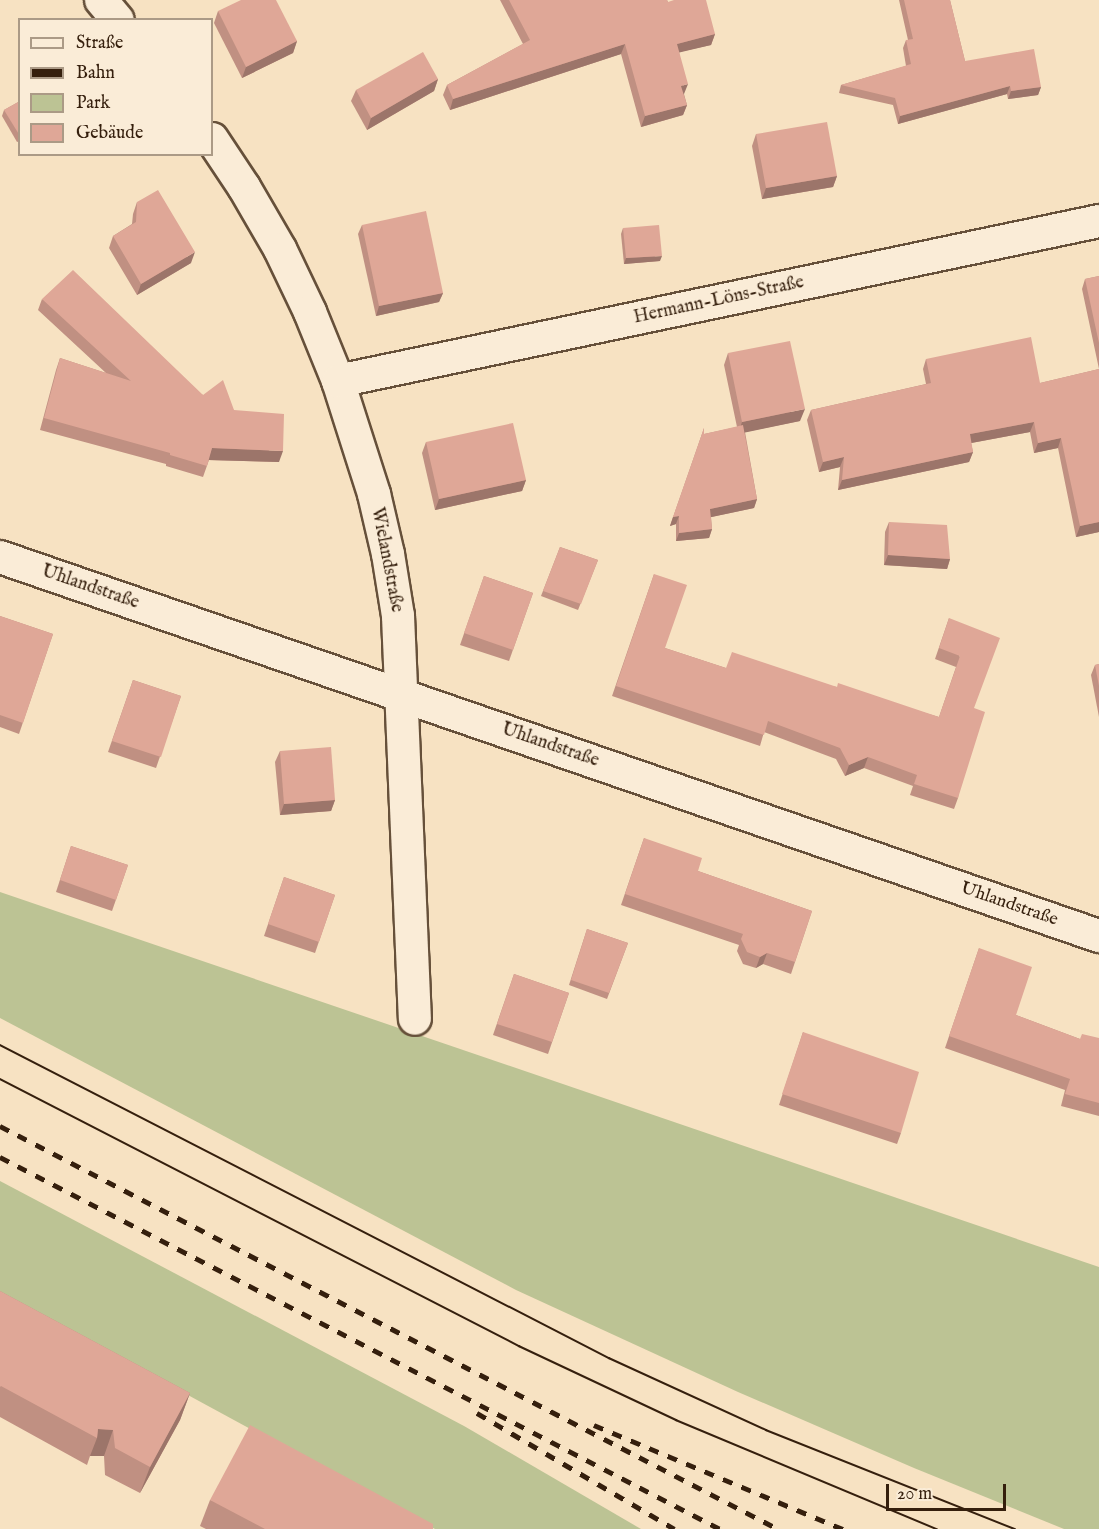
<!DOCTYPE html>
<meta charset="utf-8">
<style>
body{margin:0}
#map{position:relative;width:1099px;height:1529px;overflow:hidden;background:#f7e2c2;font-family:"IM FELL English",serif}
div>[style]{position:absolute}
[style*='--x']{left:calc(var(--x)*1px);top:calc(var(--y)*1px);width:calc(var(--w)*1px);rotate:calc(var(--a)*1deg)}
.green>*{inset:0;background:#bcc394}
.roads{filter:drop-shadow(2px 0 #66503a) drop-shadow(-2px 0 #66503a) drop-shadow(0 2px #66503a) drop-shadow(0 -2px #66503a)}
.street>*{height:32px;margin:-16px;padding:0 16px;transform-origin:16px;border-radius:16px;background:#faecd7}
.tram>*{height:1.5px;margin:-0.75px;padding:0 0.75px;transform-origin:0.75px;border-radius:0.75px;background:#351f0d}
.rail>*{height:4.5px;margin-top:-2.25px;transform-origin:0;background:repeating-linear-gradient(90deg,#351f0d 0 10px,transparent 0 20px)}
.wall>*{inset:0;background:#c09082}
.shaded-wall>*{inset:0;background:#9c756a}
.building>*{inset:0;background:#dfa797}
span{translate:-50% -50%;white-space:nowrap;text-align:center;line-height:1.15;-webkit-text-stroke:4.5px #faecd7;paint-order:stroke}
.street-label{font-size:18px;color:#351f0d}
.legend{position:absolute;left:18px;top:18px;width:195px;height:138px;box-sizing:border-box;background:#faecd7;border:2px solid #ab9a86;margin:0;padding:8px 10px;list-style:none;font-size:18px;color:#351f0d}
.legend li{display:flex;align-items:center;gap:12px;height:30px}
.legend b{width:30px;border:2px solid #ab9a86}
.scale{position:absolute;left:886px;top:1484px;width:120px;height:27px;box-sizing:border-box;border:3px solid #351f0d;border-top:0;padding-left:8px;font-size:18px;line-height:21px;white-space:nowrap;color:#351f0d;-webkit-text-stroke:4px #faecd7;paint-order:stroke}
</style>
<div id="map">
<div class="green">
<div style="clip-path:polygon(0 892px,1099px 1267px,1099px 1529px,1064px 1529px,914px 1468px,738px 1392px,516px 1290px,0 1018px)"></div>
<div style="clip-path:polygon(0 1181px,464px 1426px,641px 1529px,435px 1529px,0 1293px)"></div>
</div>
<div class="roads">
<div class="street">
<div style="--x:101;--y:0;--w:26;--a:50"></div>
<div style="--x:212;--y:139;--w:58;--a:56.3"></div>
<div style="--x:244;--y:187;--w:72;--a:59.9"></div>
<div style="--x:280;--y:249;--w:70;--a:64.5"></div>
<div style="--x:310;--y:312;--w:74;--a:67.9"></div>
<div style="--x:338;--y:381;--w:119;--a:72.3"></div>
<div style="--x:374;--y:494;--w:62;--a:76.9"></div>
<div style="--x:388;--y:554;--w:63;--a:80.8"></div>
<div style="--x:398;--y:616;--w:403;--a:87.6"></div>
<div style="--x:338;--y:381;--w:778;--a:-11.87"></div>
<div style="--x:0;--y:557;--w:1163;--a:19.03"></div>
</div>
</div>
<div class="tram">
<div style="--x:0;--y:1045;--w:685;--a:27.2"></div>
<div style="--x:609;--y:1358;--w:173;--a:24.6"></div>
<div style="--x:766;--y:1430;--w:268;--a:21.7"></div>
<div style="--x:0;--y:1079;--w:584;--a:27.22"></div>
<div style="--x:519;--y:1346;--w:174;--a:25.2"></div>
<div style="--x:676;--y:1420;--w:283;--a:22.7"></div>
</div>
<div class="rail">
<div style="--x:0;--y:1126;--w:876;--a:27.38"></div>
<div style="--x:0;--y:1157;--w:810;--a:27.32"></div>
<div style="--x:477;--y:1413;--w:229;--a:30.4"></div>
<div style="--x:594;--y:1425;--w:270;--a:22.7"></div>
</div>
<div class="wall">
<div style="clip-path:polygon(500px 0,667px 0,668px 2px,715px 34px,711px 45px,679px 52px,684px 94px,687px 105px,683px 115px,641px 127px,621px 54px,450px 110px,443px 95px,447px 85px,523px 44px)"></div>
<div style="clip-path:polygon(899px 0,950px 0,965px 61px,1041px 87px,1038px 95px,1008px 99px,1007px 94px,898px 124px,893px 105px,839px 93px,841px 85px,906px 66px,903px 48px,906px 40px,908px 40px)"></div>
<div style="clip-path:polygon(218px 11px,297px 41px,293px 53px,242px 78px,214px 23px)"></div>
<div style="clip-path:polygon(438px 79px,434px 91px,367px 130px,351px 101px,356px 90px)"></div>
<div style="clip-path:polygon(20px 101px,20px 141px,17px 142px,2px 116px,4px 110px)"></div>
<div style="clip-path:polygon(756px 134px,837px 176px,833px 187px,762px 199px,752px 146px)"></div>
<div style="clip-path:polygon(137px 202px,191px 263px,137px 295px,109px 248px,113px 236px,132px 224px,133px 214px)"></div>
<div style="clip-path:polygon(362px 225px,443px 293px,439px 302px,376px 316px,358px 234px)"></div>
<div style="clip-path:polygon(623px 228px,660px 261px,624px 264px,621px 234px)"></div>
<div style="clip-path:polygon(1099px 276px,1099px 532px,1076px 537px,1058px 448px,1034px 453px,1030px 432px,971px 443px,973px 452px,969px 462px,838px 490px,840px 467px,819px 472px,807px 420px,811px 410px,926px 384px,923px 369px,926px 359px,1040px 383px,1099px 369px,1082px 289px,1085px 279px)"></div>
<div style="clip-path:polygon(42px 299px,203px 395px,234px 410px,279px 462px,209px 460px,203px 477px,166px 466px,166px 464px,40px 430px,56px 370px,60px 358px,106px 373px,38px 310px)"></div>
<div style="clip-path:polygon(728px 353px,800px 421px,745px 432px,757px 499px,754px 508px,711px 517px,712px 529px,709px 538px,676px 541px,676px 524px,670px 526px,704px 428px,704px 434px,737px 427px,724px 365px)"></div>
<div style="clip-path:polygon(426px 442px,526px 480px,522px 491px,435px 510px,422px 453px)"></div>
<div style="clip-path:polygon(889px 522px,950px 559px,947px 569px,884px 565px,885px 532px)"></div>
<div style="clip-path:polygon(560px 547px,598px 560px,578px 610px,541px 596px)"></div>
<div style="clip-path:polygon(654px 574px,665px 648px,726px 668px,837px 687px,939px 717px,956px 667px,935px 659px,949px 618px,974px 708px,958px 798px,954px 809px,910px 795px,913px 786px,864px 768px,845px 776px,836px 759px,764px 732px,760px 746px,612px 696px)"></div>
<div style="clip-path:polygon(484px 576px,533px 593px,509px 661px,460px 645px)"></div>
<div style="clip-path:polygon(0 616px,53px 634px,19px 734px,0 727px)"></div>
<div style="clip-path:polygon(1099px 664px,1099px 717px,1091px 675px,1095px 665px)"></div>
<div style="clip-path:polygon(133px 680px,181px 696px,156px 768px,108px 752px)"></div>
<div style="clip-path:polygon(280px 751px,335px 800px,331px 811px,280px 815px,275px 762px)"></div>
<div style="clip-path:polygon(644px 838px,698px 871px,812px 911px,791px 974px,763px 964px,756px 968px,743px 964px,737px 951px,739px 945px,621px 905px)"></div>
<div style="clip-path:polygon(71px 846px,128px 865px,112px 911px,56px 892px)"></div>
<div style="clip-path:polygon(284px 877px,335px 895px,315px 953px,264px 936px)"></div>
<div style="clip-path:polygon(587px 929px,628px 943px,607px 999px,569px 985px)"></div>
<div style="clip-path:polygon(979px 948px,1016px 1015px,1080px 1039px,1099px 1038px,1099px 1116px,1061px 1106px,1065px 1090px,945px 1048px)"></div>
<div style="clip-path:polygon(514px 974px,569px 993px,548px 1054px,493px 1035px)"></div>
<div style="clip-path:polygon(803px 1032px,901px 1133px,897px 1144px,779px 1105px)"></div>
<div style="clip-path:polygon(0 1291px,190px 1393px,180px 1420px,140px 1493px,105px 1475px,104px 1456px,90px 1456px,87px 1465px,0 1417px)"></div>
<div style="clip-path:polygon(210px 1500px,433px 1529px,206px 1529px,200px 1526px)"></div>
</div>
<div class="shaded-wall">
<div style="clip-path:polygon(715px 34px,711px 45px,673px 54px,677px 44px)"></div>
<div style="clip-path:polygon(297px 41px,293px 53px,242px 78px,246px 67px)"></div>
<div style="clip-path:polygon(625px 44px,621px 54px,450px 110px,453px 99px)"></div>
<div style="clip-path:polygon(438px 79px,434px 91px,367px 130px,371px 118px)"></div>
<div style="clip-path:polygon(688px 84px,684px 94px,678px 97px,681px 86px)"></div>
<div style="clip-path:polygon(1010px 86px,1007px 94px,898px 124px,900px 116px)"></div>
<div style="clip-path:polygon(1041px 87px,1038px 95px,1008px 99px,1011px 91px)"></div>
<div style="clip-path:polygon(687px 105px,683px 115px,641px 127px,645px 116px)"></div>
<div style="clip-path:polygon(837px 176px,833px 187px,762px 199px,766px 188px)"></div>
<div style="clip-path:polygon(195px 252px,191px 263px,137px 295px,141px 284px)"></div>
<div style="clip-path:polygon(662px 256px,660px 261px,624px 264px,626px 258px)"></div>
<div style="clip-path:polygon(443px 293px,439px 302px,376px 316px,379px 306px)"></div>
<div style="clip-path:polygon(805px 409px,800px 421px,738px 434px,742px 422px)"></div>
<div style="clip-path:polygon(1034px 422px,1030px 432px,966px 444px,970px 434px)"></div>
<div style="clip-path:polygon(1061px 438px,1058px 448px,1034px 453px,1038px 443px)"></div>
<div style="clip-path:polygon(212px 448px,283px 451px,279px 462px,208px 460px)"></div>
<div style="clip-path:polygon(973px 452px,969px 462px,838px 490px,842px 480px)"></div>
<div style="clip-path:polygon(844px 457px,840px 467px,819px 472px,823px 462px)"></div>
<div style="clip-path:polygon(526px 480px,522px 491px,435px 510px,439px 499px)"></div>
<div style="clip-path:polygon(757px 499px,754px 508px,707px 518px,710px 509px)"></div>
<div style="clip-path:polygon(679px 516px,676px 524px,670px 526px,673px 517px)"></div>
<div style="clip-path:polygon(1099px 522px,1099px 532px,1076px 537px,1080px 526px)"></div>
<div style="clip-path:polygon(712px 529px,709px 538px,676px 541px,679px 533px)"></div>
<div style="clip-path:polygon(888px 555px,950px 559px,947px 569px,884px 565px)"></div>
<div style="clip-path:polygon(868px 757px,864px 768px,845px 776px,849px 765px)"></div>
<div style="clip-path:polygon(335px 800px,331px 811px,280px 815px,284px 804px)"></div>
<div style="clip-path:polygon(767px 953px,763px 964px,756px 968px,760px 957px)"></div>
<div style="clip-path:polygon(190px 1393px,180px 1420px,140px 1493px,150px 1467px)"></div>
<div style="clip-path:polygon(98px 1429px,113px 1430px,104px 1456px,90px 1456px,97px 1438px)"></div>
</div>
<div class="building">
<div style="clip-path:polygon(241px 0,276px 0,297px 41px,246px 67px,218px 11px)"></div>
<div style="clip-path:polygon(509px 0,667px 0,668px 2px,674px 0,706px 0,715px 34px,677px 44px,688px 84px,681px 86px,687px 105px,645px 116px,625px 44px,453px 99px,447px 85px,530px 40px)"></div>
<div style="clip-path:polygon(904px 0,950px 0,965px 61px,1034px 49px,1041px 87px,1011px 91px,1010px 86px,900px 116px,895px 98px,841px 85px,911px 64px,906px 40px,913px 39px)"></div>
<div style="clip-path:polygon(423px 52px,438px 79px,371px 118px,356px 90px)"></div>
<div style="clip-path:polygon(20px 101px,20px 136px,4px 110px)"></div>
<div style="clip-path:polygon(827px 122px,837px 176px,766px 188px,756px 134px)"></div>
<div style="clip-path:polygon(158px 190px,195px 252px,141px 284px,113px 236px,136px 222px,137px 202px)"></div>
<div style="clip-path:polygon(426px 211px,443px 293px,379px 306px,362px 225px)"></div>
<div style="clip-path:polygon(659px 225px,662px 256px,626px 258px,623px 228px)"></div>
<div style="clip-path:polygon(73px 270px,203px 395px,223px 380px,234px 410px,284px 414px,283px 451px,212px 448px,207px 466px,170px 455px,170px 453px,44px 418px,60px 358px,131px 381px,42px 299px)"></div>
<div style="clip-path:polygon(1099px 276px,1099px 343px,1085px 279px)"></div>
<div style="clip-path:polygon(1031px 337px,1040px 383px,1099px 369px,1099px 522px,1080px 526px,1061px 438px,1038px 443px,1034px 422px,970px 434px,973px 452px,842px 480px,844px 457px,823px 462px,811px 410px,931px 383px,926px 359px)"></div>
<div style="clip-path:polygon(790px 341px,805px 409px,742px 422px,728px 353px)"></div>
<div style="clip-path:polygon(513px 423px,526px 480px,439px 499px,426px 442px)"></div>
<div style="clip-path:polygon(743px 425px,757px 499px,710px 509px,712px 529px,679px 533px,679px 516px,673px 517px,704px 428px,704px 434px)"></div>
<div style="clip-path:polygon(889px 522px,947px 525px,950px 559px,888px 555px)"></div>
<div style="clip-path:polygon(560px 547px,598px 560px,581px 604px,543px 591px)"></div>
<div style="clip-path:polygon(654px 574px,687px 585px,665px 648px,726px 668px,732px 652px,837px 687px,838px 683px,939px 717px,960px 656px,939px 648px,949px 618px,1000px 638px,974px 708px,985px 712px,958px 798px,914px 784px,917px 775px,868px 757px,849px 765px,840px 748px,768px 721px,764px 735px,616px 686px)"></div>
<div style="clip-path:polygon(484px 576px,533px 593px,513px 650px,464px 633px)"></div>
<div style="clip-path:polygon(0 616px,53px 634px,23px 723px,0 715px)"></div>
<div style="clip-path:polygon(1099px 664px,1099px 686px,1095px 665px)"></div>
<div style="clip-path:polygon(133px 680px,181px 696px,161px 757px,112px 741px)"></div>
<div style="clip-path:polygon(331px 747px,335px 800px,284px 804px,280px 751px)"></div>
<div style="clip-path:polygon(644px 838px,702px 858px,698px 871px,812px 911px,795px 962px,767px 953px,760px 957px,747px 952px,741px 939px,743px 934px,625px 894px)"></div>
<div style="clip-path:polygon(71px 846px,128px 865px,116px 900px,60px 880px)"></div>
<div style="clip-path:polygon(284px 877px,335px 895px,319px 942px,268px 924px)"></div>
<div style="clip-path:polygon(587px 929px,628px 943px,609px 993px,571px 980px)"></div>
<div style="clip-path:polygon(979px 948px,1032px 967px,1016px 1015px,1080px 1039px,1082px 1034px,1099px 1038px,1099px 1103px,1065px 1094px,1070px 1079px,949px 1036px)"></div>
<div style="clip-path:polygon(514px 974px,569px 993px,552px 1042px,497px 1024px)"></div>
<div style="clip-path:polygon(803px 1032px,919px 1072px,901px 1133px,782px 1094px)"></div>
<div style="clip-path:polygon(0 1291px,190px 1393px,150px 1467px,115px 1448px,113px 1430px,98px 1429px,97px 1438px,1px 1386px,0 1387px)"></div>
<div style="clip-path:polygon(250px 1425px,433px 1524px,433px 1529px,265px 1529px,210px 1500px)"></div>
</div>
<div class="street-label">
<span style="left:719px;top:301px;rotate:-12deg">Hermann-Löns-Straße</span>
<span style="left:386px;top:560px;rotate:79deg">Wielandstraße</span>
<span style="left:90px;top:588px;rotate:19deg">Uhlandstraße</span>
<span style="left:550px;top:746px;rotate:19deg">Uhlandstraße</span>
<span style="left:1009px;top:905px;rotate:19deg">Uhlandstraße</span>
</div>
<ul class="legend">
<li><b style="height:8px;background:#faecd7"></b>Straße</li>
<li><b style="height:8px;background:#351f0d"></b>Bahn</li>
<li><b style="height:16px;background:#bcc394"></b>Park</li>
<li><b style="height:16px;background:#dfa797"></b>Gebäude</li>
</ul>
<div class="scale">20 m</div>
</div>
